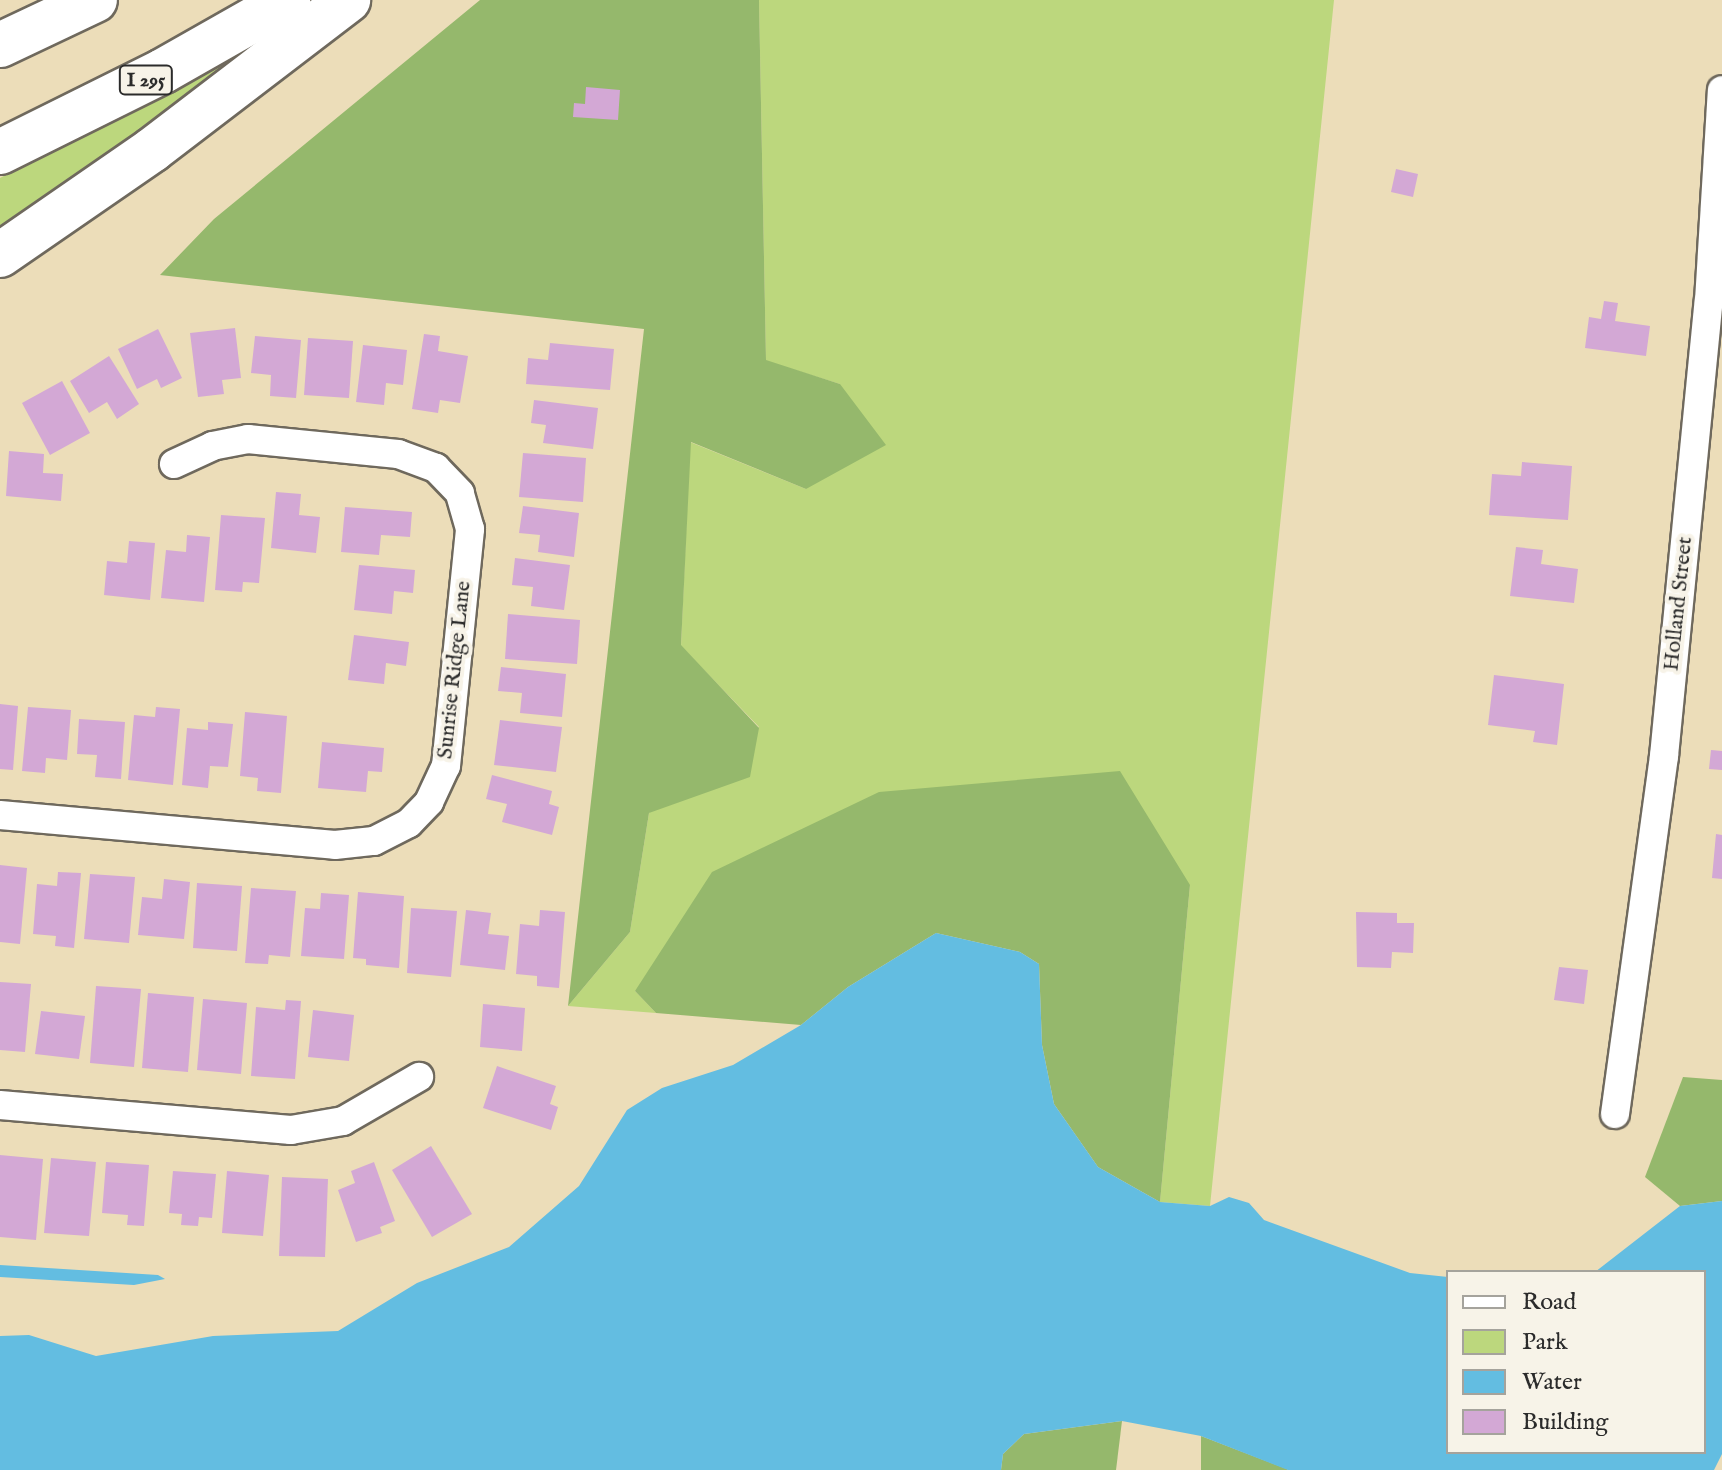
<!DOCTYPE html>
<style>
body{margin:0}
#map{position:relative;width:1722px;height:1470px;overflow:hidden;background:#ecddb9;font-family:"IM FELL English",serif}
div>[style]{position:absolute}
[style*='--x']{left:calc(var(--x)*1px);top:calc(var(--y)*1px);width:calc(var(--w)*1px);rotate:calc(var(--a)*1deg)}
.green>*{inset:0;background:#bcd77d}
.forest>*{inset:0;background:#95b86c}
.water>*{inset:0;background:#63bde1}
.building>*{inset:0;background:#d3a8d5}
.roads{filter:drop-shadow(2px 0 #6f695d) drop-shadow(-2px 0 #6f695d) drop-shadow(0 2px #6f695d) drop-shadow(0 -2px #6f695d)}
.street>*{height:28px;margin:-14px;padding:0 14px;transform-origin:14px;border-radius:14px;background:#fff}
.highway>*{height:44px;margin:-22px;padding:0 22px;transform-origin:22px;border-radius:22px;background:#fff}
span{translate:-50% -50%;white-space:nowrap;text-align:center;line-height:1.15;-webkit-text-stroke:8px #f7f3e8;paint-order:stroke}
.shield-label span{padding:2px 6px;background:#f7f3e8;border:2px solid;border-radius:6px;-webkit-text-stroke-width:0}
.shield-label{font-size:20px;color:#2b2b2b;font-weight:700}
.street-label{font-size:22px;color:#2b2b2b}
.legend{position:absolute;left:1446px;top:1270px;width:260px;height:184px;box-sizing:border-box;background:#f7f3e8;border:2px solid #a5a39c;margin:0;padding:10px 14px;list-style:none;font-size:24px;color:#2b2b2b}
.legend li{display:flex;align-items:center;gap:16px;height:40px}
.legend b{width:40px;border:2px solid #a5a39c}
</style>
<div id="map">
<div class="green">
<div style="clip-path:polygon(759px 0,1334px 0,1210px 1206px,1160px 1202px,1190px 885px,635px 991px,656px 1013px,568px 1006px,630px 932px,649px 813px,759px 727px,681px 646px,690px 442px,806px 489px,840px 384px,766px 361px)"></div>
<div style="clip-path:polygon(287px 27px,0 243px,0 178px)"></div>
</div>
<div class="forest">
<div style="clip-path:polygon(480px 0,759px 0,766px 360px,840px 384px,886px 445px,806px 489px,691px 442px,681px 645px,759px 728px,750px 777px,649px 813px,630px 932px,568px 1006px,644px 329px,160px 275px,214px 219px)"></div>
<div style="clip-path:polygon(1120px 771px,1190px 885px,1160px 1202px,1098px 1167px,1054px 1104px,1042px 1045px,1039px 964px,1020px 952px,936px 933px,848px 987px,801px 1025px,656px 1013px,635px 991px,712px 872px,879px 792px)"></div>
<div style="clip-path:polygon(1683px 1077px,1722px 1080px,1722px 1201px,1680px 1206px,1645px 1177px)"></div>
<div style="clip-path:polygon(1122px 1421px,1116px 1470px,1001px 1470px,1003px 1454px,1024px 1434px)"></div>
<div style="clip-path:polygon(1201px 1436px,1287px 1469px,1288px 1470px,1201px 1470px)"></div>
</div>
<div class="water">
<div style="clip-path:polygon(936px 933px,1020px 952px,1039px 964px,1042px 1045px,1054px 1104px,1098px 1167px,1160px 1202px,1210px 1206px,1229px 1197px,1249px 1203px,1264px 1220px,1410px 1273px,1448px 1277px,1448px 1452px,1704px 1452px,1704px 1272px,1595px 1272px,1680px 1206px,1722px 1201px,1722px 1454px,1714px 1470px,1288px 1470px,1201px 1436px,1122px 1421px,1024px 1434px,1003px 1454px,1001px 1470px,0 1470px,0 1336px,29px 1335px,96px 1356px,213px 1336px,338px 1331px,417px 1283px,509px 1247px,579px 1186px,627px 1110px,662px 1088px,733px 1065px,801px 1025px,848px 987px)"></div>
<div style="clip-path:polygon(0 1265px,158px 1275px,165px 1279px,134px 1285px,0 1277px)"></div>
</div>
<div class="building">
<div style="clip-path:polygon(586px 87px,620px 90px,618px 120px,573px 117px,574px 103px,585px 104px)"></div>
<div style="clip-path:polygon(1396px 169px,1418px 174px,1413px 197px,1391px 192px)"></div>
<div style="clip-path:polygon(1604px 301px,1618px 303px,1615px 321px,1650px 326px,1646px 356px,1585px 348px,1589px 317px,1601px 319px)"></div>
<div style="clip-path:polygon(235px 328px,241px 378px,222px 380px,224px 394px,198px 397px,190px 333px)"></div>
<div style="clip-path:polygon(158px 329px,182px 378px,161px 388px,157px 379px,137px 389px,118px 349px)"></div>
<div style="clip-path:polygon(424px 334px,440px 336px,438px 351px,468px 356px,460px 403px,440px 400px,438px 413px,412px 409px)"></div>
<div style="clip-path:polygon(255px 336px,301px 340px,296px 398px,270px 396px,271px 375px,251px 373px)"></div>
<div style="clip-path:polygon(308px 338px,353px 341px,349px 398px,304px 395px)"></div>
<div style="clip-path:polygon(550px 343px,614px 349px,610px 390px,526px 384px,528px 358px,548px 360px)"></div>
<div style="clip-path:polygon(363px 345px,407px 350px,403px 385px,386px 383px,384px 405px,356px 402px)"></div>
<div style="clip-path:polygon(109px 356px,139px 404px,117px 419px,107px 402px,89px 413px,70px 381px)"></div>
<div style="clip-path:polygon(62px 381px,90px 433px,50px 455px,22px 403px)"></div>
<div style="clip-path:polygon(534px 400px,598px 408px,593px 449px,543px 443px,546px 425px,531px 423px)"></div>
<div style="clip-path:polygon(9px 451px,44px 454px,43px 473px,63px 474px,61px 501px,6px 496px)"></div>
<div style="clip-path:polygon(523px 453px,586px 458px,583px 502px,519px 497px)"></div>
<div style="clip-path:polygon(1522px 462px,1572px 466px,1568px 520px,1489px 515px,1492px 474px,1521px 476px)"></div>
<div style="clip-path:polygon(276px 492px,301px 494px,299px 515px,320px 517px,316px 553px,271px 548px)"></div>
<div style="clip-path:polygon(523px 506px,579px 513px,574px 557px,538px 552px,540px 535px,519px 533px)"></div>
<div style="clip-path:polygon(345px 507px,412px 512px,410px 537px,381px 535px,379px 555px,341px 552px)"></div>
<div style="clip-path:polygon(221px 515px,265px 518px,259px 583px,243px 582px,242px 592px,215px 590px)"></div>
<div style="clip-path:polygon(187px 535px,210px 537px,204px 602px,161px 598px,166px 550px,186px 552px)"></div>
<div style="clip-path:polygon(129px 541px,155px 543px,150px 600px,104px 595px,107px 561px,127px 563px)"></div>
<div style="clip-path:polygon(1516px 547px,1543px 550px,1541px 564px,1578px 569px,1574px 603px,1510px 596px)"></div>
<div style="clip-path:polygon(515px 558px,570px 565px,564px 610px,531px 606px,533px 587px,512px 585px)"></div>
<div style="clip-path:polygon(359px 565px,415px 570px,413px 593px,394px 591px,392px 614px,354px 610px)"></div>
<div style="clip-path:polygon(508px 614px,580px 620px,577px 664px,505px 659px)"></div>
<div style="clip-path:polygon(354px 635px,409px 642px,406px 666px,386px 663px,384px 684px,348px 680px)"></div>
<div style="clip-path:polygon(501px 667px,566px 674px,562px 717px,520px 713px,522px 693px,498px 691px)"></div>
<div style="clip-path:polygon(1494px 675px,1564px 684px,1557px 745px,1533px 742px,1535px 731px,1488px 725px)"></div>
<div style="clip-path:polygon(0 704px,18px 706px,13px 770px,0 769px)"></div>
<div style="clip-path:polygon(28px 707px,71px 710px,67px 760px,46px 758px,45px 773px,22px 771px)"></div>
<div style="clip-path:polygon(156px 707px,180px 709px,173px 785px,128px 780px,134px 715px,155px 717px)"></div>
<div style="clip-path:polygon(245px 712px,287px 716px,281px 793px,257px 791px,258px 778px,240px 776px)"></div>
<div style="clip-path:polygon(79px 719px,125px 722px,121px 779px,95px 777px,97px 755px,77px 754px)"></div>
<div style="clip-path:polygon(500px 720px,562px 727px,556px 772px,494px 765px)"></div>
<div style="clip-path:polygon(208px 722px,233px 724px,228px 767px,210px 766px,208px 788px,182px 785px,187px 728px,208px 730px)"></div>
<div style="clip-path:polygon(322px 742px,384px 748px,382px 772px,368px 771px,366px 792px,318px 788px)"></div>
<div style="clip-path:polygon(1711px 750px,1722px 751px,1722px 770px,1709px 769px)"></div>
<div style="clip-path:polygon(492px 775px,552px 791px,549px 804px,559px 807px,552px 835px,502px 822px,507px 804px,486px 799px)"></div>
<div style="clip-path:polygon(1716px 834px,1722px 835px,1722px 879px,1712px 878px)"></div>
<div style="clip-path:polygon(0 865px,27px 868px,20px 944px,0 942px)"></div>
<div style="clip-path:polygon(58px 872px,81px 873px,74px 948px,55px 946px,56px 936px,33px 934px,37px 884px,57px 886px)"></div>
<div style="clip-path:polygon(90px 874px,135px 877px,129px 943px,84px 939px)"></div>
<div style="clip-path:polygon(164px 879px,190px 882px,184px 939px,138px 935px,142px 897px,162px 899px)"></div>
<div style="clip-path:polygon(197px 883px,242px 886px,237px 951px,193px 948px)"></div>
<div style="clip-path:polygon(251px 888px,296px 891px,290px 957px,269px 955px,268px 964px,245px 963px)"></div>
<div style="clip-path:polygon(358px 892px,404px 896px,399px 968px,366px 965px,366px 959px,353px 958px)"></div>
<div style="clip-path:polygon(321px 893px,349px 895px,344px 959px,301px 956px,305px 908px,320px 909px)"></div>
<div style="clip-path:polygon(411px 908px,457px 911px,451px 977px,407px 973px)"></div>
<div style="clip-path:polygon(466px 910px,491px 913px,488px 934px,509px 936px,505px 970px,460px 965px)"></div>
<div style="clip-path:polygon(540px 910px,565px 912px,559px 988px,537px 986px,537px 976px,516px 974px,520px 924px,539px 926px)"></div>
<div style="clip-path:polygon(1356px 912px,1397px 913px,1397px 923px,1414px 923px,1413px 953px,1392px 952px,1391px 968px,1357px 967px)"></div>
<div style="clip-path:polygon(1559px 967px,1588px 970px,1584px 1004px,1554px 1000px)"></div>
<div style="clip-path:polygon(0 982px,31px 984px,25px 1052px,0 1050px)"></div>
<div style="clip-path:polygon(96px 986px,141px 989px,134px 1067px,90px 1063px)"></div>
<div style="clip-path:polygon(148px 993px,194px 997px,188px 1072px,142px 1068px)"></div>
<div style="clip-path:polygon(203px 999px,247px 1003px,241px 1074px,197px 1070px)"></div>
<div style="clip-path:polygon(286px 1000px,301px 1001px,295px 1079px,251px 1076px,256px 1007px,285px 1010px)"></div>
<div style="clip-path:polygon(483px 1004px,525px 1008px,522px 1051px,480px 1047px)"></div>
<div style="clip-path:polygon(313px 1010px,354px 1015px,349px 1061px,308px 1057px)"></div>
<div style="clip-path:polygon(41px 1011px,85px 1016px,79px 1059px,35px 1054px)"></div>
<div style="clip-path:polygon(497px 1066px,556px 1086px,550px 1104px,558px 1107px,551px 1130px,483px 1108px)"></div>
<div style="clip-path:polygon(431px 1146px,472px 1214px,432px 1237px,392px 1170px)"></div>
<div style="clip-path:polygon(0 1155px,43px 1159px,36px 1240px,0 1237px)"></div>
<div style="clip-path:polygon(51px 1158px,96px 1162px,89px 1236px,44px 1233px)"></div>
<div style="clip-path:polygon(106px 1162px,149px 1165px,144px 1226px,127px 1225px,128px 1215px,102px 1213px)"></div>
<div style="clip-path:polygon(374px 1162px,395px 1221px,380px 1227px,382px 1233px,356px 1242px,338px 1190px,355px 1183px,351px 1171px)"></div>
<div style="clip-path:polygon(173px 1171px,216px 1174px,212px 1218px,199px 1217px,198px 1226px,181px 1225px,182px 1214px,169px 1213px)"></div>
<div style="clip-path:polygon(227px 1171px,269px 1175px,263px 1236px,222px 1233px)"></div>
<div style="clip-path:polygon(282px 1177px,328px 1179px,325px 1257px,279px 1256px)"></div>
</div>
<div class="roads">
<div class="street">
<div style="--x:0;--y:815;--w:336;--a:5.1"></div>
<div style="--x:335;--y:845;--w:39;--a:-6"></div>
<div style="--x:374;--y:841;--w:39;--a:-27"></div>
<div style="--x:409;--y:823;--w:29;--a:-46"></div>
<div style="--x:429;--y:802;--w:40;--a:-65"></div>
<div style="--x:446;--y:766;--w:238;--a:-84.2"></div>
<div style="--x:470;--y:529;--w:37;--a:-106"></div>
<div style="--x:460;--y:493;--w:35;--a:-134"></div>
<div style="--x:436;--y:468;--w:40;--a:-159.8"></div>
<div style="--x:398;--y:454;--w:151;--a:-174.3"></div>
<div style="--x:248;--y:439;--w:36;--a:169"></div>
<div style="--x:213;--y:446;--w:43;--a:155.2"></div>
<div style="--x:0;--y:1105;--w:292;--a:4.9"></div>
<div style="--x:291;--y:1130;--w:53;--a:-9.8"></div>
<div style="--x:343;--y:1121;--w:88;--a:-30.1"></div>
<div style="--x:1615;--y:1114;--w:361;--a:-82.2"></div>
<div style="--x:1664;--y:756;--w:457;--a:-84.4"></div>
<div style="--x:1709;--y:301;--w:211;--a:-86.5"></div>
</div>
<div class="highway">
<div style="--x:0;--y:45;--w:105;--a:-25.3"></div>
<div style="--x:0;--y:152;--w:182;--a:-26.4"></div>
<div style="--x:163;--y:71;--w:144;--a:-29.6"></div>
<div style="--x:0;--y:255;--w:185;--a:-34.6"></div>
<div style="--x:152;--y:150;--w:247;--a:-37.4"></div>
</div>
</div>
<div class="shield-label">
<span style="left:146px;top:80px">I 295</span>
</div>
<div class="street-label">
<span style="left:1679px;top:604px;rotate:-84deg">Holland Street</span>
<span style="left:455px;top:670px;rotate:-84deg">Sunrise Ridge Lane</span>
</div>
<ul class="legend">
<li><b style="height:10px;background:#fff"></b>Road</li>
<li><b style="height:22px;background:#bcd77d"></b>Park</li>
<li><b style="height:22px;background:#63bde1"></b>Water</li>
<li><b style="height:22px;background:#d3a8d5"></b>Building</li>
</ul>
</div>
